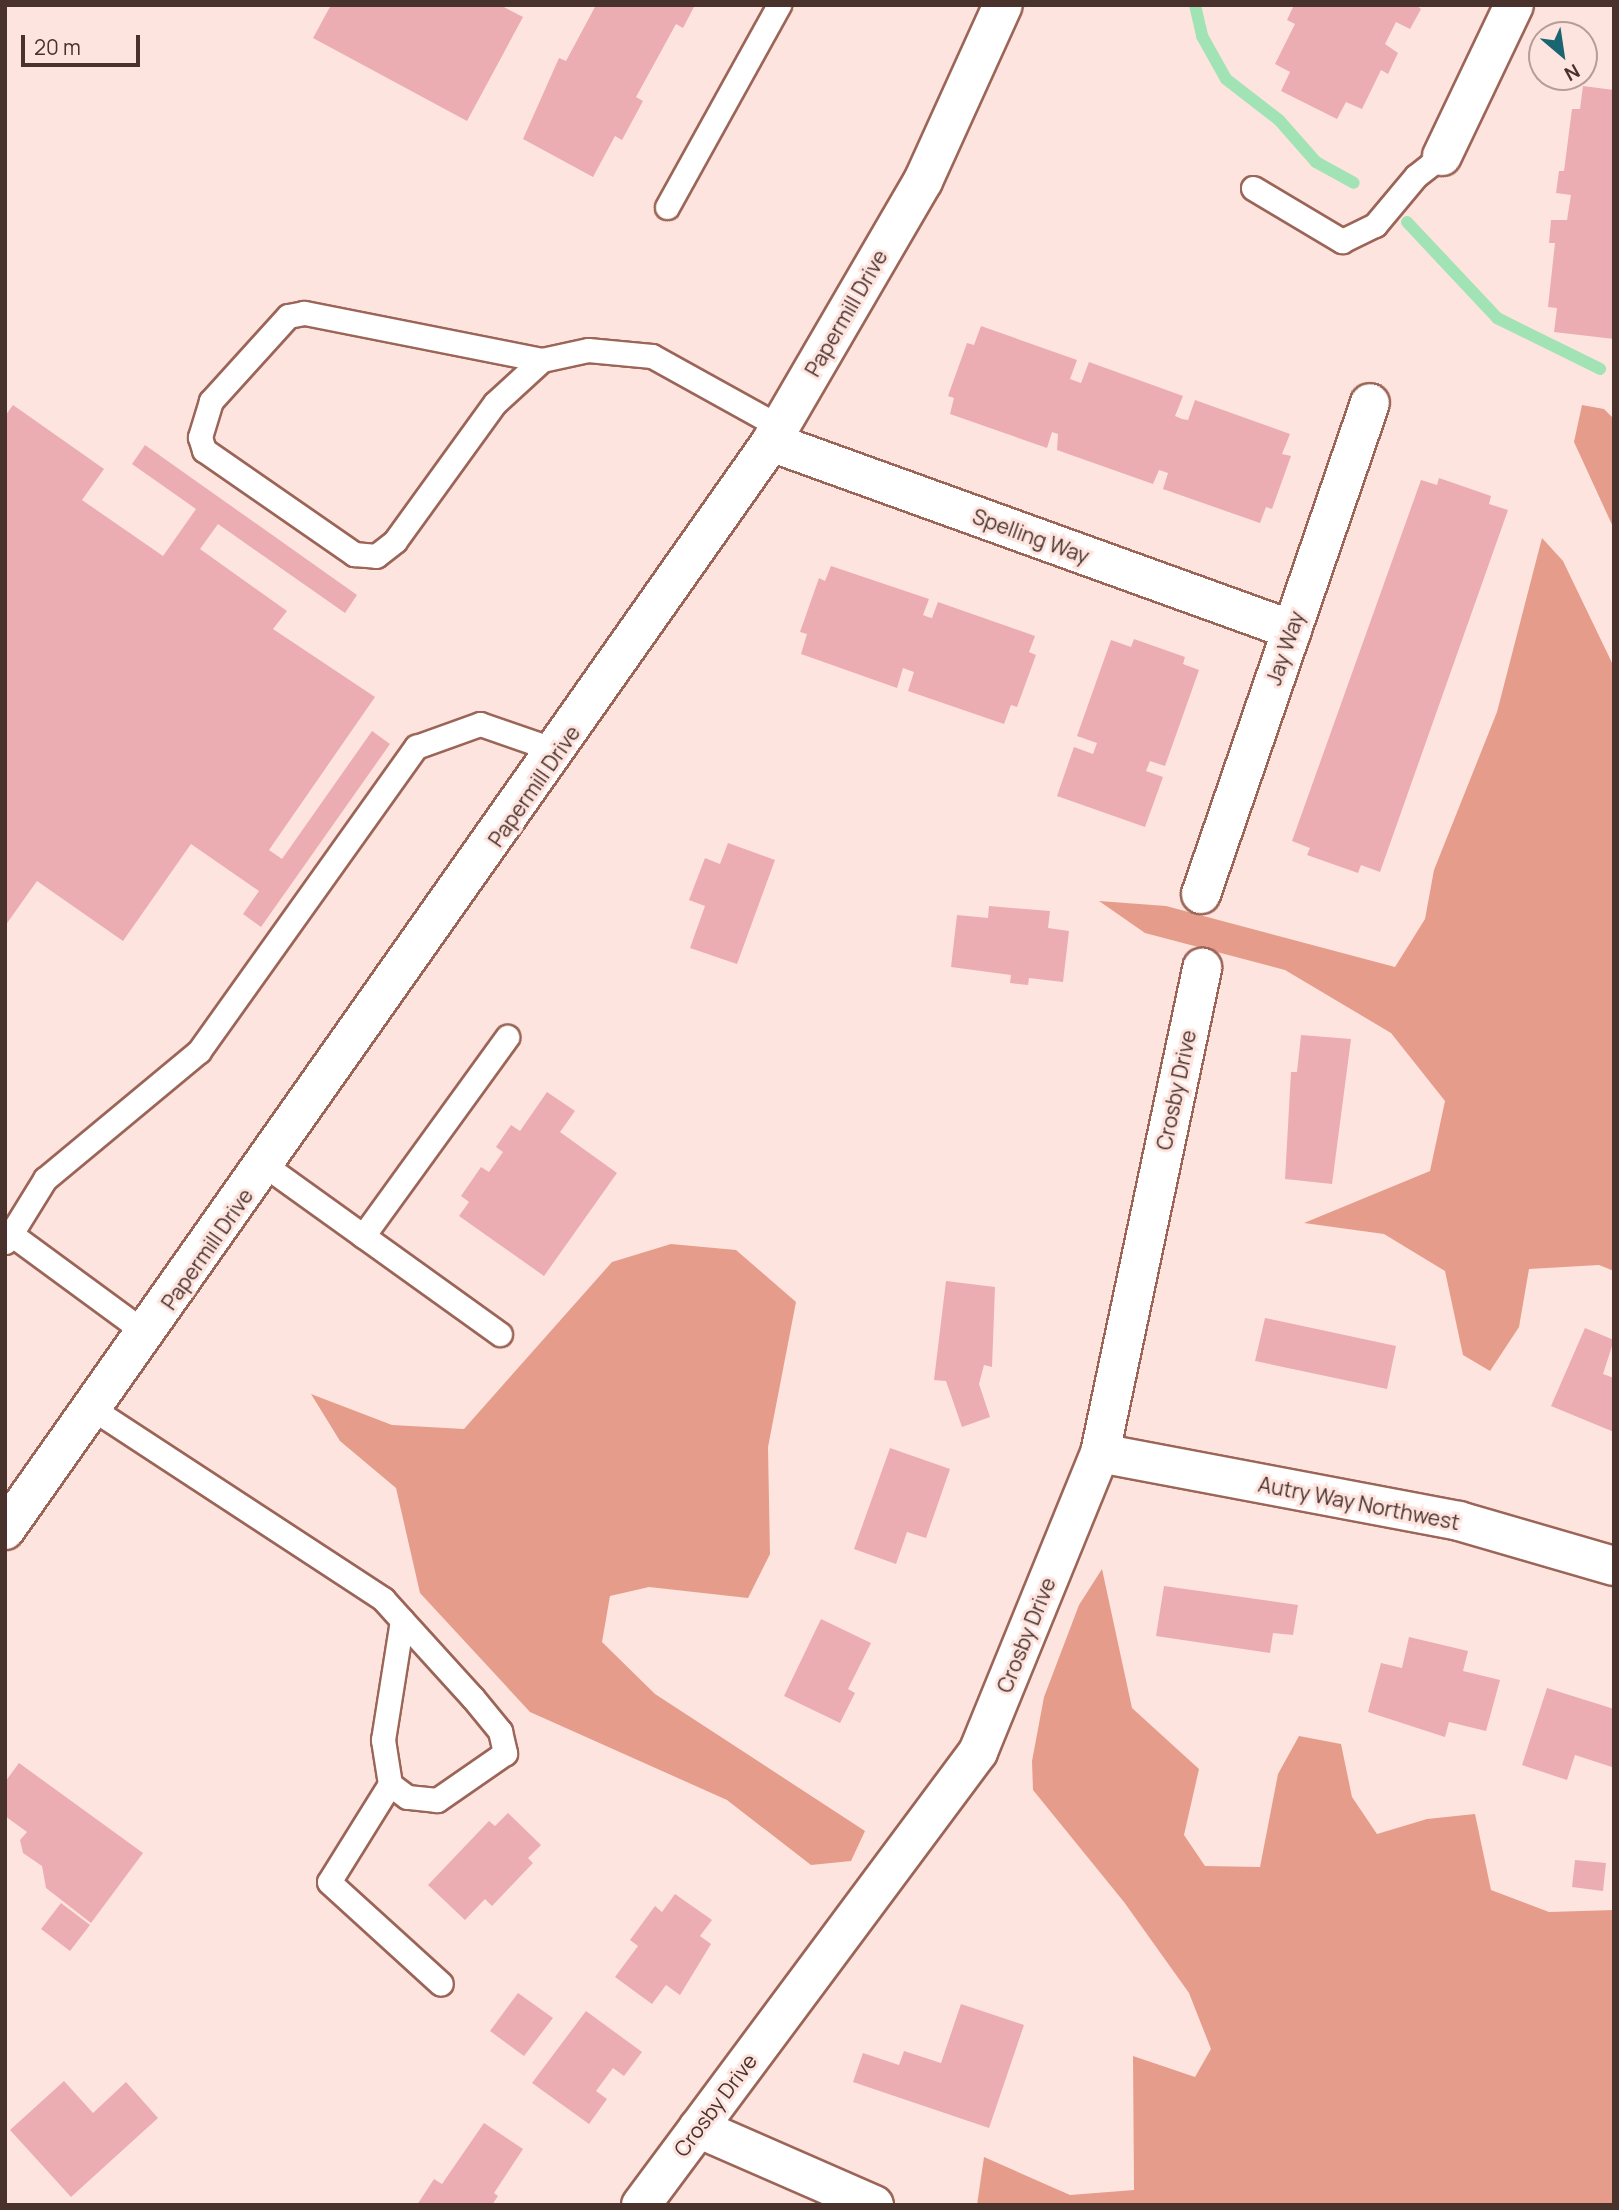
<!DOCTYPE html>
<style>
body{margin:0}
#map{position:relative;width:1619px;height:2210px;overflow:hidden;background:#fee4de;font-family:Manrope,sans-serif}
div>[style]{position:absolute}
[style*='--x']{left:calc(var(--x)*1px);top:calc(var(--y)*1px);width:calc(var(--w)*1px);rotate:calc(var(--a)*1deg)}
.forest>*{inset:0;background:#e69c8b}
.stream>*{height:12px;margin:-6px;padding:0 6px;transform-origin:6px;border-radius:6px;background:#a1e3b5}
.building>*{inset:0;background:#ebadb2}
.roads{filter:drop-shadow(2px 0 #9b6558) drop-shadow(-2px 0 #9b6558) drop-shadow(0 2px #9b6558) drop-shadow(0 -2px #9b6558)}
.service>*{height:23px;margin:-11.5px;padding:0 11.5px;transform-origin:11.5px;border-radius:11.5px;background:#fff}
.minor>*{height:38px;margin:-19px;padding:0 19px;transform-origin:19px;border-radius:19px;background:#fff}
.secondary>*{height:38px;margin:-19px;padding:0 19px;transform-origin:19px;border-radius:19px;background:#fff}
span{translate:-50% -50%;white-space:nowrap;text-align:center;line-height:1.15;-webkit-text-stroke:6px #fee4de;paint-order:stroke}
.street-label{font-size:21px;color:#4a322c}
.frame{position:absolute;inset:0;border:7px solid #4a322c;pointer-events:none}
.north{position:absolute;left:1528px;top:21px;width:70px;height:70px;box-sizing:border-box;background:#fee4de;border:2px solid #b69d97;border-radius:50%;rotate:151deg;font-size:19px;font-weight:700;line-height:28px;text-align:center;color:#4a322c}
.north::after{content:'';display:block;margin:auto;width:24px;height:32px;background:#1b6472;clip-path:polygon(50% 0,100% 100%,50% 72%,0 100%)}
.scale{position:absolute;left:21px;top:35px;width:119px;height:32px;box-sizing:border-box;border:4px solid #4a322c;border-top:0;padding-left:9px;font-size:21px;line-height:24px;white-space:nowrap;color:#4a322c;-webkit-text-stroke:5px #fee4de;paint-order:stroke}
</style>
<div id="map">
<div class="forest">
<div style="clip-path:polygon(1582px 405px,1604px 409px,1614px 419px,1614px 529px,1574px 442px)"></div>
<div style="clip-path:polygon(1542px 538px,1563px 561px,1614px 667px,1614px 1271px,1599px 1265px,1529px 1269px,1519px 1327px,1490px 1371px,1463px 1355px,1445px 1271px,1384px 1234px,1304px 1223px,1430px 1171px,1445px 1101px,1391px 1033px,1285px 970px,1145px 933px,1099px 901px,1166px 906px,1395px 967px,1425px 919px,1434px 870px,1497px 712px)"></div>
<div style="clip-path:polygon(671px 1244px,736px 1250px,796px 1302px,768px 1447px,770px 1554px,748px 1598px,649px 1587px,610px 1596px,602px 1642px,655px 1694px,865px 1831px,851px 1861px,811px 1865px,727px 1800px,530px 1712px,420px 1593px,396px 1488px,340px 1441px,311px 1394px,392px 1425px,464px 1429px,612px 1262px)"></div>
<div style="clip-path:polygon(1102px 1569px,1132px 1708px,1199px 1769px,1184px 1835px,1205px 1866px,1260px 1867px,1278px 1774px,1299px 1736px,1341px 1744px,1352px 1797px,1377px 1834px,1427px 1819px,1475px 1814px,1491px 1890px,1549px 1912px,1614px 1910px,1614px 2205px,977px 2205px,984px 2157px,1070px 2195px,1134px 2190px,1133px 2056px,1195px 2077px,1211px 2049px,1189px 1993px,1124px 1902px,1033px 1790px,1032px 1761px,1044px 1697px,1079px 1605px)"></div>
</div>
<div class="stream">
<div style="--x:1195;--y:5;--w:32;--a:77"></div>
<div style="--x:1202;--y:36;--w:49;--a:60.8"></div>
<div style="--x:1226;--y:79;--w:67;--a:37.7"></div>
<div style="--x:1279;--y:120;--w:56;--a:48.6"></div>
<div style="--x:1316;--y:162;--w:43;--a:28.9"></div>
<div style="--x:1407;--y:222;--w:132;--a:46.8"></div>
<div style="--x:1497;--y:318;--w:115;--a:26.3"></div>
</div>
<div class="building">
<div style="clip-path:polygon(331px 5px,500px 5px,523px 17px,467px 121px,313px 38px)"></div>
<div style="clip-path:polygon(596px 5px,695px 5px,683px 28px,676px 24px,636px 97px,643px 101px,622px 140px,615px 136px,593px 177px,523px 139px,559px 58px,566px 61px)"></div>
<div style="clip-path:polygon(1294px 5px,1416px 5px,1421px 9px,1410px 29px,1396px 22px,1385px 44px,1398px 53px,1388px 74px,1381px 70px,1362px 109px,1346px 102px,1337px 119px,1281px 91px,1290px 72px,1275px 64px,1295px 24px,1287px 20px)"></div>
<div style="clip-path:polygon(1583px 86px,1614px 90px,1614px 339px,1554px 332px,1557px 308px,1548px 307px,1555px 243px,1549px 243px,1551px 220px,1567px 220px,1571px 195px,1556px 193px,1559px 171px,1564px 171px,1572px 109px,1580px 109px)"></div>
<div style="clip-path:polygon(981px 326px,1077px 360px,1070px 379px,1081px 383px,1089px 362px,1183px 396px,1175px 416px,1182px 419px,1188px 420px,1195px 400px,1290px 434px,1282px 454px,1291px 456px,1272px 509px,1266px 507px,1260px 523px,1163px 489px,1168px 473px,1159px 470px,1153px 484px,1057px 450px,1058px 434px,1052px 432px,1047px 448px,950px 414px,954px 398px,948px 396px,967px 343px,974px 345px)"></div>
<div style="clip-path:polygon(13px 405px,104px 469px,82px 500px,163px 556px,196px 509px,132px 464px,145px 445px,357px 595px,345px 613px,218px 524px,200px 549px,287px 611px,273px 629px,375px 697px,269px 850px,282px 859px,372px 731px,390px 744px,261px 927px,243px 914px,259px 891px,191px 844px,123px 941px,37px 881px,5px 926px,5px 416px)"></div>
<div style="clip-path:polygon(1439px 478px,1491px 496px,1489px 504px,1508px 510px,1380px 872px,1361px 865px,1358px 873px,1307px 855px,1310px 848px,1292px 841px,1421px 480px,1437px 485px)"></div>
<div style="clip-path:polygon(831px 566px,929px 599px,923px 615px,928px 617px,932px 618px,938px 602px,1035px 636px,1029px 652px,1036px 655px,1017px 707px,1011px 705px,1004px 724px,908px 691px,914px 672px,903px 668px,897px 688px,801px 654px,807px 634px,800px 632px,819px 578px,825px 581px)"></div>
<div style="clip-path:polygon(1134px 639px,1185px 657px,1183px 664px,1199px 670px,1165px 766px,1150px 761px,1146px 771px,1163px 777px,1145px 827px,1057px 796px,1074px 747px,1093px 754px,1097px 743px,1077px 736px,1111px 640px,1131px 647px)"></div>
<div style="clip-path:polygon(728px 843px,775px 860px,737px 964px,690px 948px,705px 906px,689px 900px,705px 858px,720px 864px)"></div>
<div style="clip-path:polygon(989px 906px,1050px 911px,1048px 928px,1069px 931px,1063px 982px,1029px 978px,1028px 985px,1010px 983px,1011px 975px,951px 967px,957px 915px,988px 918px)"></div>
<div style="clip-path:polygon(1301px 1035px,1351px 1039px,1332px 1184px,1285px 1179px,1291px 1072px,1297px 1072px)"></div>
<div style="clip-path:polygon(547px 1092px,575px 1111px,560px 1132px,617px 1173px,544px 1276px,459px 1216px,469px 1202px,461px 1196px,481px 1167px,489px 1172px,503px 1152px,496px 1147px,511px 1125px,520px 1131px)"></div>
<div style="clip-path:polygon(946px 1281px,995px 1287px,992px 1367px,984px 1365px,979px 1384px,990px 1417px,962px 1427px,946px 1381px,934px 1380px)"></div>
<div style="clip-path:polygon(1265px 1318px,1396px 1346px,1387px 1389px,1255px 1361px)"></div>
<div style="clip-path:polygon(1585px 1328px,1614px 1340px,1603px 1374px,1614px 1378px,1614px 1432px,1551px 1406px)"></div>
<div style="clip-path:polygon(890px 1448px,950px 1469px,926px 1538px,907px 1532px,896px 1564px,854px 1549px)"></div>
<div style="clip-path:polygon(1164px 1586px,1298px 1605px,1293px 1635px,1273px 1633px,1270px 1653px,1156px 1636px)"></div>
<div style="clip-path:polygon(821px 1619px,871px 1643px,848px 1689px,855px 1693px,840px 1723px,784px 1696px)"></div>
<div style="clip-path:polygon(1409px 1637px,1468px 1651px,1463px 1671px,1500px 1680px,1486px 1731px,1449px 1722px,1445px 1737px,1368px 1712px,1381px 1663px,1402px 1668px)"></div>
<div style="clip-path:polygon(1547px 1688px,1614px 1709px,1612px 1767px,1575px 1755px,1567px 1780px,1522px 1765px)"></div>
<div style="clip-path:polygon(19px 1763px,143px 1853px,91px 1923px,46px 1888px,42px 1866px,23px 1853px,20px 1840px,27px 1832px,5px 1816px,5px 1782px)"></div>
<div style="clip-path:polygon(508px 1813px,541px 1845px,528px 1858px,533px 1863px,492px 1906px,485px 1899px,465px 1920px,428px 1885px,489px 1821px,495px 1826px)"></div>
<div style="clip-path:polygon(1575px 1860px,1606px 1863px,1603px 1891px,1572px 1887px)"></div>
<div style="clip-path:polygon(675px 1894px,712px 1920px,700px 1936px,711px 1944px,680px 1995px,666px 1985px,652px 2004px,615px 1977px,638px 1946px,630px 1940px,655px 1906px,662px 1912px)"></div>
<div style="clip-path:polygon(61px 1903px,90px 1925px,70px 1951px,41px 1929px)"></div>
<div style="clip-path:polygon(518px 1993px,553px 2018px,524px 2056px,490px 2031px)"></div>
<div style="clip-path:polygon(961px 2004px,1024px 2025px,989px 2128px,853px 2082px,863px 2053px,899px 2065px,904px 2051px,941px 2063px)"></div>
<div style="clip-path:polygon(586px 2011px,642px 2052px,624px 2076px,613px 2068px,596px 2091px,607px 2099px,589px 2124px,532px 2083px)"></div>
<div style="clip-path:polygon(64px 2081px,93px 2113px,126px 2082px,158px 2118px,71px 2197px,10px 2130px)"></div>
<div style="clip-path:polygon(484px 2123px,523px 2149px,494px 2193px,498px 2196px,492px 2205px,417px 2205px,434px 2179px,442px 2184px)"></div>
</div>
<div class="roads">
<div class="service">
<div style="--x:1253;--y:188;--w:104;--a:30.8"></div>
<div style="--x:1342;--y:241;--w:37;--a:-26"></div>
<div style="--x:1375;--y:225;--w:64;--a:-50.1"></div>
<div style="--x:1416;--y:176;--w:33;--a:-38"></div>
<div style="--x:667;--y:207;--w:231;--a:-61"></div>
<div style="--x:542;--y:360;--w:243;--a:-168.8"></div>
<div style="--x:304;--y:313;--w:16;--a:169"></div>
<div style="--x:288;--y:316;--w:115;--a:132.2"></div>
<div style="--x:211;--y:401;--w:38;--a:107"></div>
<div style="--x:200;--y:437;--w:14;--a:73"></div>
<div style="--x:204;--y:450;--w:183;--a:34.7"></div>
<div style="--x:354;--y:554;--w:22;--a:5"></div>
<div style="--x:376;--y:556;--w:24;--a:-38"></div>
<div style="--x:395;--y:541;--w:170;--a:-54.1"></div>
<div style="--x:495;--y:403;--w:64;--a:-42.5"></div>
<div style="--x:542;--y:360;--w:47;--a:-12.3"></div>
<div style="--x:588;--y:350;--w:64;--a:5.4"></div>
<div style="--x:652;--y:356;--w:146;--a:29"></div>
<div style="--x:266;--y:1166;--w:288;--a:35.7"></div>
<div style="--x:11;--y:1234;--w:65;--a:-58.3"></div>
<div style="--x:45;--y:1179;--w:200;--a:-39.7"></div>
<div style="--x:199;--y:1051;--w:374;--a:-54.5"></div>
<div style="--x:416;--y:747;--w:68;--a:-19.8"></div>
<div style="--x:480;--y:724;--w:83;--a:19.1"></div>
<div style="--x:363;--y:1236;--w:246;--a:-54.1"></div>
<div style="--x:5;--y:1242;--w:10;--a:-53"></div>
<div style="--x:11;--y:1234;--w:169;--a:36.3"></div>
<div style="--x:93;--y:1409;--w:347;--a:33.2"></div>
<div style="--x:383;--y:1599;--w:28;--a:48"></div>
<div style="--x:402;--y:1620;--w:105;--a:47.7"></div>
<div style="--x:473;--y:1698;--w:43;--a:50.7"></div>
<div style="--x:500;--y:1731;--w:23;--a:77"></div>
<div style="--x:505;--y:1753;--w:83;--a:145.3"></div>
<div style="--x:437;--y:1800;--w:30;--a:-174"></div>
<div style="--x:407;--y:1797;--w:21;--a:-143"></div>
<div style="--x:390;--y:1784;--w:45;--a:-99"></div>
<div style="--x:383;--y:1740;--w:121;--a:-81"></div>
<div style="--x:390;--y:1784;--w:115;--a:121.9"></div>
<div style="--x:329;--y:1882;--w:151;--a:42.3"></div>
</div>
<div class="minor">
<div style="--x:1442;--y:156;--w:167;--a:-64.5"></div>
<div style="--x:771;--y:442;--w:554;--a:19.84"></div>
<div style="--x:1201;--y:894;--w:519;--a:-71.01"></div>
<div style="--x:1100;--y:1453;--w:365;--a:10.7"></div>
<div style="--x:1459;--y:1521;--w:161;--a:16.2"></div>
<div style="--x:698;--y:2128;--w:192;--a:23.6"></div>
<div style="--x:641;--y:2205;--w:565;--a:-53.35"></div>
<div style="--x:978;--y:1752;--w:323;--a:-67.8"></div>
<div style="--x:1100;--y:1453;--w:496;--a:-78.1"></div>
</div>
<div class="secondary">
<div style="--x:5;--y:1530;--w:1331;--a:-54.85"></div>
<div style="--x:771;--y:442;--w:302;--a:-59.8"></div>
<div style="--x:923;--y:181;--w:193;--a:-65.6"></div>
</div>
</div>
<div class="street-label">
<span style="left:846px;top:313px;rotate:-60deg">Papermill Drive</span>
<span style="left:1031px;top:536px;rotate:20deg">Spelling Way</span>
<span style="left:1285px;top:648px;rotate:-71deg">Jay Way</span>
<span style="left:534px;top:786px;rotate:-55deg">Papermill Drive</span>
<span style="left:1176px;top:1090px;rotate:-78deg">Crosby Drive</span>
<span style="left:207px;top:1249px;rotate:-55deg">Papermill Drive</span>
<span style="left:1359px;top:1503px;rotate:11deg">Autry Way Northwest</span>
<span style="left:1026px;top:1635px;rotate:-68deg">Crosby Drive</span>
<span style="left:715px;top:2105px;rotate:-53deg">Crosby Drive</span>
</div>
<div class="frame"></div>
<div class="north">N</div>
<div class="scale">20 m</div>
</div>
